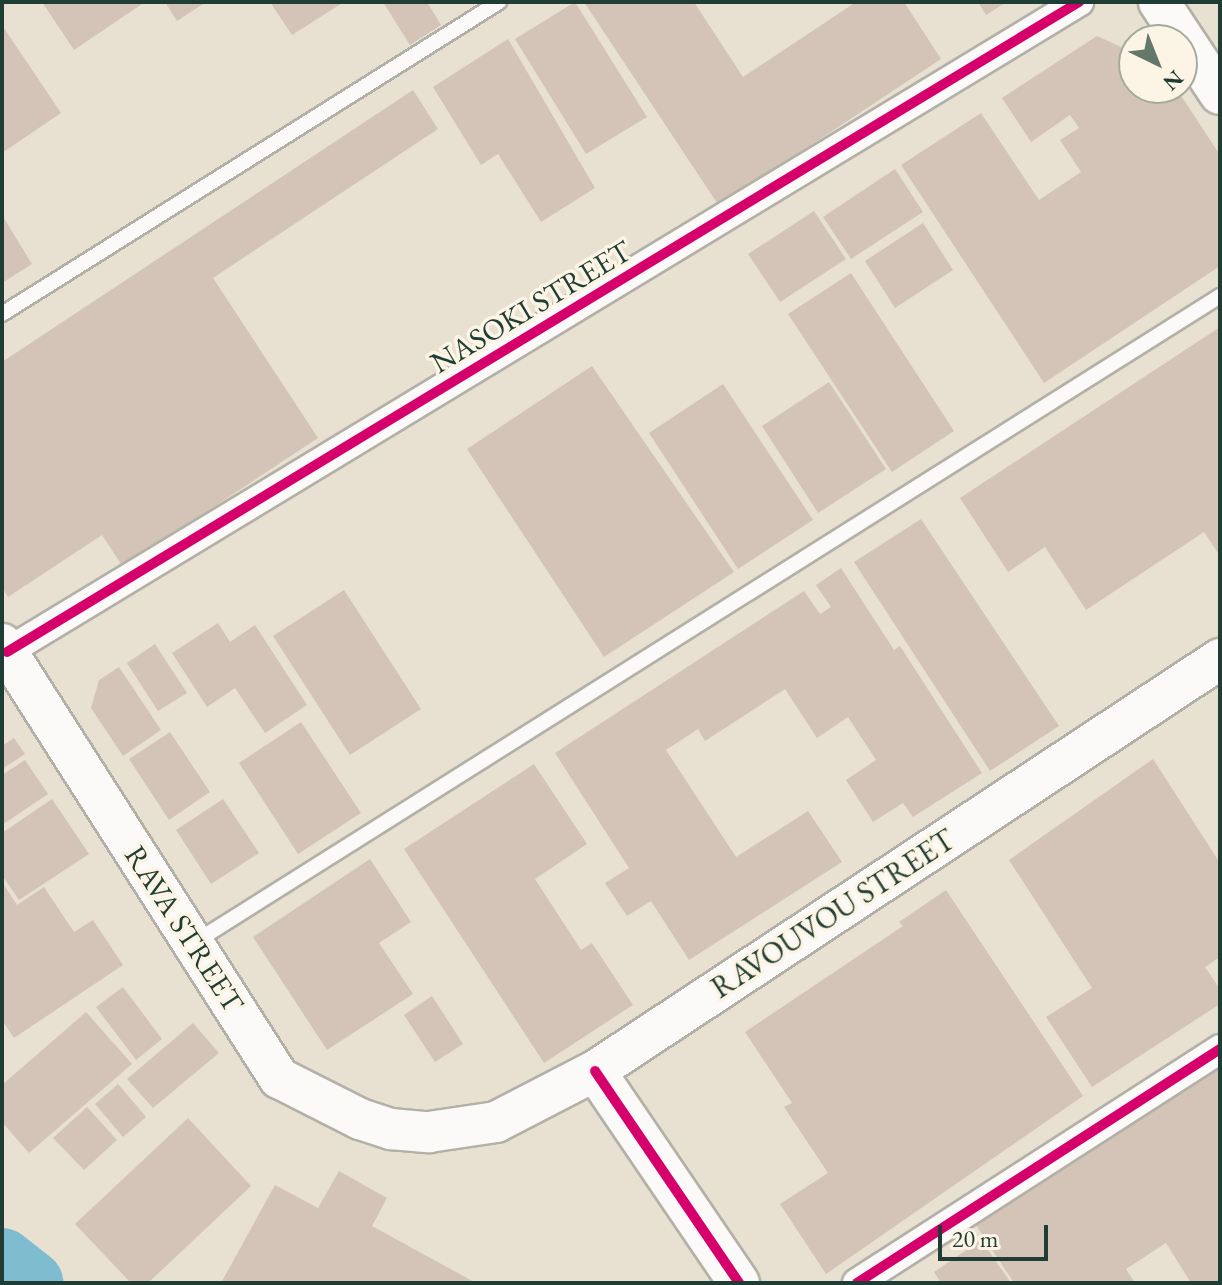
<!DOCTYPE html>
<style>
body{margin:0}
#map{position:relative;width:1222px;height:1285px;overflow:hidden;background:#e8e0d1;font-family:"EB Garamond",serif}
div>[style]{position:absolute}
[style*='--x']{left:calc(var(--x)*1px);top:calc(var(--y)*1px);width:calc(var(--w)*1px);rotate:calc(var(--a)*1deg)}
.river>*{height:66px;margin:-33px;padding:0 33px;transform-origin:33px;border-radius:33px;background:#7ebdd0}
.building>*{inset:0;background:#d4c4b8}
.roads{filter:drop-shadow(2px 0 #b3b1a7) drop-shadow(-2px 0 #b3b1a7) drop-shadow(0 2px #b3b1a7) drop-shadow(0 -2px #b3b1a7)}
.lane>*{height:14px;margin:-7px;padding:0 7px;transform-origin:7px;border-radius:7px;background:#fcfaf8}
.street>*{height:28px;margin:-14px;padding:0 14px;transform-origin:14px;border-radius:14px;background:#fcfaf8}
.secondary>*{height:40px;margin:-20px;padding:0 20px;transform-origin:20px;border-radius:20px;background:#fcfaf8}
.cycleway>*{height:10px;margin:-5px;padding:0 5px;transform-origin:5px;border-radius:5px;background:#d6006c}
span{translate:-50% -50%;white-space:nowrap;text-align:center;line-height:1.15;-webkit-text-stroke:7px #fcf5e5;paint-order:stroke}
.street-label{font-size:30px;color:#1f3d34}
.frame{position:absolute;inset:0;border:4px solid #1f3d34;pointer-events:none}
.north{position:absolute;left:1118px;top:24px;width:80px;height:80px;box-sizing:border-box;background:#fcf5e5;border:2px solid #a4ab9e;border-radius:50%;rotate:137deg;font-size:22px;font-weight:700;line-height:32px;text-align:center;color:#1f3d34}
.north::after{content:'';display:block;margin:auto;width:28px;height:36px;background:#65766b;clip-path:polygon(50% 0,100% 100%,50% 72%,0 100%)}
.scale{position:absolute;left:938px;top:1225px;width:110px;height:36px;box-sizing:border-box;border:4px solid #1f3d34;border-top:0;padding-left:10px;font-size:24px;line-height:28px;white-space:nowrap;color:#1f3d34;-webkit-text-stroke:6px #fcf5e5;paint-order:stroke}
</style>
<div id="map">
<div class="river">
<div style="--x:2;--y:1261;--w:36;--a:38"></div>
</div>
<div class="building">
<div style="clip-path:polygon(42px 2px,145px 2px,74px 50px)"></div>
<div style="clip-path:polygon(165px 2px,206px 2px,177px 21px)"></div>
<div style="clip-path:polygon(270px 2px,344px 2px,292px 35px)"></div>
<div style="clip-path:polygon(383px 2px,427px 2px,441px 25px,410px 45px)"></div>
<div style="clip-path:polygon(575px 2px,647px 117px,586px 154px,515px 39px)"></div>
<div style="clip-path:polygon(584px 2px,694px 2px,743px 77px,856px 2px,904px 2px,941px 59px,719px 206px)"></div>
<div style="clip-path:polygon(978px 2px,1007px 2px,986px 15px)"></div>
<div style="clip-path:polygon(2px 25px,61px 113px,2px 153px)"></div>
<div style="clip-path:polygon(1097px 36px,1134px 53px,1134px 88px,1176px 88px,1220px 155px,1220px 266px,1044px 383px,901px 165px,981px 113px,1039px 200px,1081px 172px,1060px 140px,1079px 128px,1070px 115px,1031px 142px,1002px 98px)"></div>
<div style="clip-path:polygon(508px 39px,595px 188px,541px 222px,498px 154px,481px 165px,433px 87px)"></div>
<div style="clip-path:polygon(413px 90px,438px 129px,213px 278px,318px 438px,123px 567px,102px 535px,8px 597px,2px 587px,2px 362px)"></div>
<div style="clip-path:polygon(895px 169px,923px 212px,851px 259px,823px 217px)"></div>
<div style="clip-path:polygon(814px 211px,846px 259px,780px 302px,748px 254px)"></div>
<div style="clip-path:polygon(2px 215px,32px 264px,2px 283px)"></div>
<div style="clip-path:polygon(923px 223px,953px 270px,895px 308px,865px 261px)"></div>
<div style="clip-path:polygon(851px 273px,954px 431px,892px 472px,788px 314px)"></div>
<div style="clip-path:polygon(1220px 327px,1220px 556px,1204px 532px,1086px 610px,1045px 547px,1008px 572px,960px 498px)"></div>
<div style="clip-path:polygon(592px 366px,734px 572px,604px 657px,467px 449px)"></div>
<div style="clip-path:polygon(829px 382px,886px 469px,818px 513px,762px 426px)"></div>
<div style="clip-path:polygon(723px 384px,813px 520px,738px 569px,649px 433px)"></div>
<div style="clip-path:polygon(921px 519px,1059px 726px,990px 771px,854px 562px)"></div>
<div style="clip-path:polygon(841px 568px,894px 650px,900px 646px,982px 773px,913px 817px,903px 803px,873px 822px,846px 780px,876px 760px,848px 717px,817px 738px,785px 689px,705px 741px,698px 729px,666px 750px,736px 857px,808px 811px,842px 862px,689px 960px,651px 901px,627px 916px,605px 883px,629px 868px,555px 753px,804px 591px,820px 614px,831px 607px,816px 585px)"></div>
<div style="clip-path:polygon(344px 590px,421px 709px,350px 755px,273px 636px)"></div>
<div style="clip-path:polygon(218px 623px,230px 642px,255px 625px,307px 705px,265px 733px,235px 688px,207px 707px,172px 653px)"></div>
<div style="clip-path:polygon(155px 644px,187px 693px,158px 711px,127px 663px)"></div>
<div style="clip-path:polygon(119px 667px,161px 730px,123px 756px,91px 708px,99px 680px)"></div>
<div style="clip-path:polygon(301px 722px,361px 813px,298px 854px,239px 763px)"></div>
<div style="clip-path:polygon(170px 732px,210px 792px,169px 820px,129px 759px)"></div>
<div style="clip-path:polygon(14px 738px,25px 754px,2px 769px,2px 746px)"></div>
<div style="clip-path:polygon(1153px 759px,1220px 863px,1220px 957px,1205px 967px,1220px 989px,1220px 1004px,1092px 1087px,1046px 1017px,1092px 988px,1009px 860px)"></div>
<div style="clip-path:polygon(25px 760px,48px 794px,2px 825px,2px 775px)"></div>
<div style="clip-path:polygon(534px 764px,587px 844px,535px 879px,581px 950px,592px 943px,633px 1005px,544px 1063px,404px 849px)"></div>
<div style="clip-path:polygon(52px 799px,89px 854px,19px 900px,2px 875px,2px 833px)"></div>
<div style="clip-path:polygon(223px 799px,259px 853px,211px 884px,176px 830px)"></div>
<div style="clip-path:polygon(370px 859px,411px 922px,379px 943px,413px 994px,327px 1050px,253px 937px)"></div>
<div style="clip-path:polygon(2px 882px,17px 905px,44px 887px,74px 932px,93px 920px,123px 965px,14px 1038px,2px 1020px)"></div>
<div style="clip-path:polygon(946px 890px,1083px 1096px,826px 1274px,780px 1204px,828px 1173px,784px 1107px,792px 1103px,745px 1032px,903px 926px,899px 922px)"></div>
<div style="clip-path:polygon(123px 987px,162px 1039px,136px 1060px,96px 1007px)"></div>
<div style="clip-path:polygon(432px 996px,463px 1044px,435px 1062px,404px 1015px)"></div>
<div style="clip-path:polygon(86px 1012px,132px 1064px,29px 1153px,2px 1122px,2px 1085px)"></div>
<div style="clip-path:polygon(193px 1023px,219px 1053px,153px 1108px,127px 1079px)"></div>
<div style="clip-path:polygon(1220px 1063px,1220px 1283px,1191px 1283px,1166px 1243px,1126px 1269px,1135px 1283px,1014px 1283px,976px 1225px,1102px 1144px,1098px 1138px)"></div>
<div style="clip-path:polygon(118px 1084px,146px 1117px,123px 1137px,95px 1104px)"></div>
<div style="clip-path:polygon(87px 1107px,117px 1140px,84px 1170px,53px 1138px)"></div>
<div style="clip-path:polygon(188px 1118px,251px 1186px,148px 1283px,131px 1283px,75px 1224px)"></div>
<div style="clip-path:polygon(339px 1171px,387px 1198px,372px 1226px,476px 1283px,221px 1283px,275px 1185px,318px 1208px)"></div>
<div style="clip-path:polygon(981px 1240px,1011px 1283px,941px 1283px,934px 1272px)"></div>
</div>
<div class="roads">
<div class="lane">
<div style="--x:2;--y:314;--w:587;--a:-32.12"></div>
<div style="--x:195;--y:942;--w:1212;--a:-32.22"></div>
</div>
<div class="street">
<div style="--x:7;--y:652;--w:1254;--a:-31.23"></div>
<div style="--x:857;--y:1283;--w:432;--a:-32.8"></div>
</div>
<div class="secondary">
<div style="--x:1159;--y:2;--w:110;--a:56.5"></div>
<div style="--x:2;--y:644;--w:515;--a:57.45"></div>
<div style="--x:279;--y:1078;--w:91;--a:26.8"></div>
<div style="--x:360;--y:1119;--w:33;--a:18"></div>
<div style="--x:391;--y:1129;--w:38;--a:5"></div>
<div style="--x:429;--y:1132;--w:68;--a:-8.5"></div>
<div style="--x:496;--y:1122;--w:111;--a:-27.3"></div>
<div style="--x:595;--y:1071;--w:749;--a:-33.39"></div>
<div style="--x:595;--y:1071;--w:256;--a:55.8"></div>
</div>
</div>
<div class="cycleway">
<div style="--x:7;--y:652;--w:1254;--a:-31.23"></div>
<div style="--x:595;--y:1071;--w:256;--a:55.8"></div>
<div style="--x:857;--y:1283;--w:432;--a:-32.8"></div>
</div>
<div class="street-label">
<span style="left:531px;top:307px;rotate:-31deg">NASOKI STREET</span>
<span style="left:833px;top:914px;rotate:-33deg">RAVOUVOU STREET</span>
<span style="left:184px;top:929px;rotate:57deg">RAVA STREET</span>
</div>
<div class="frame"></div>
<div class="north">N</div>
<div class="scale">20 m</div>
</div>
